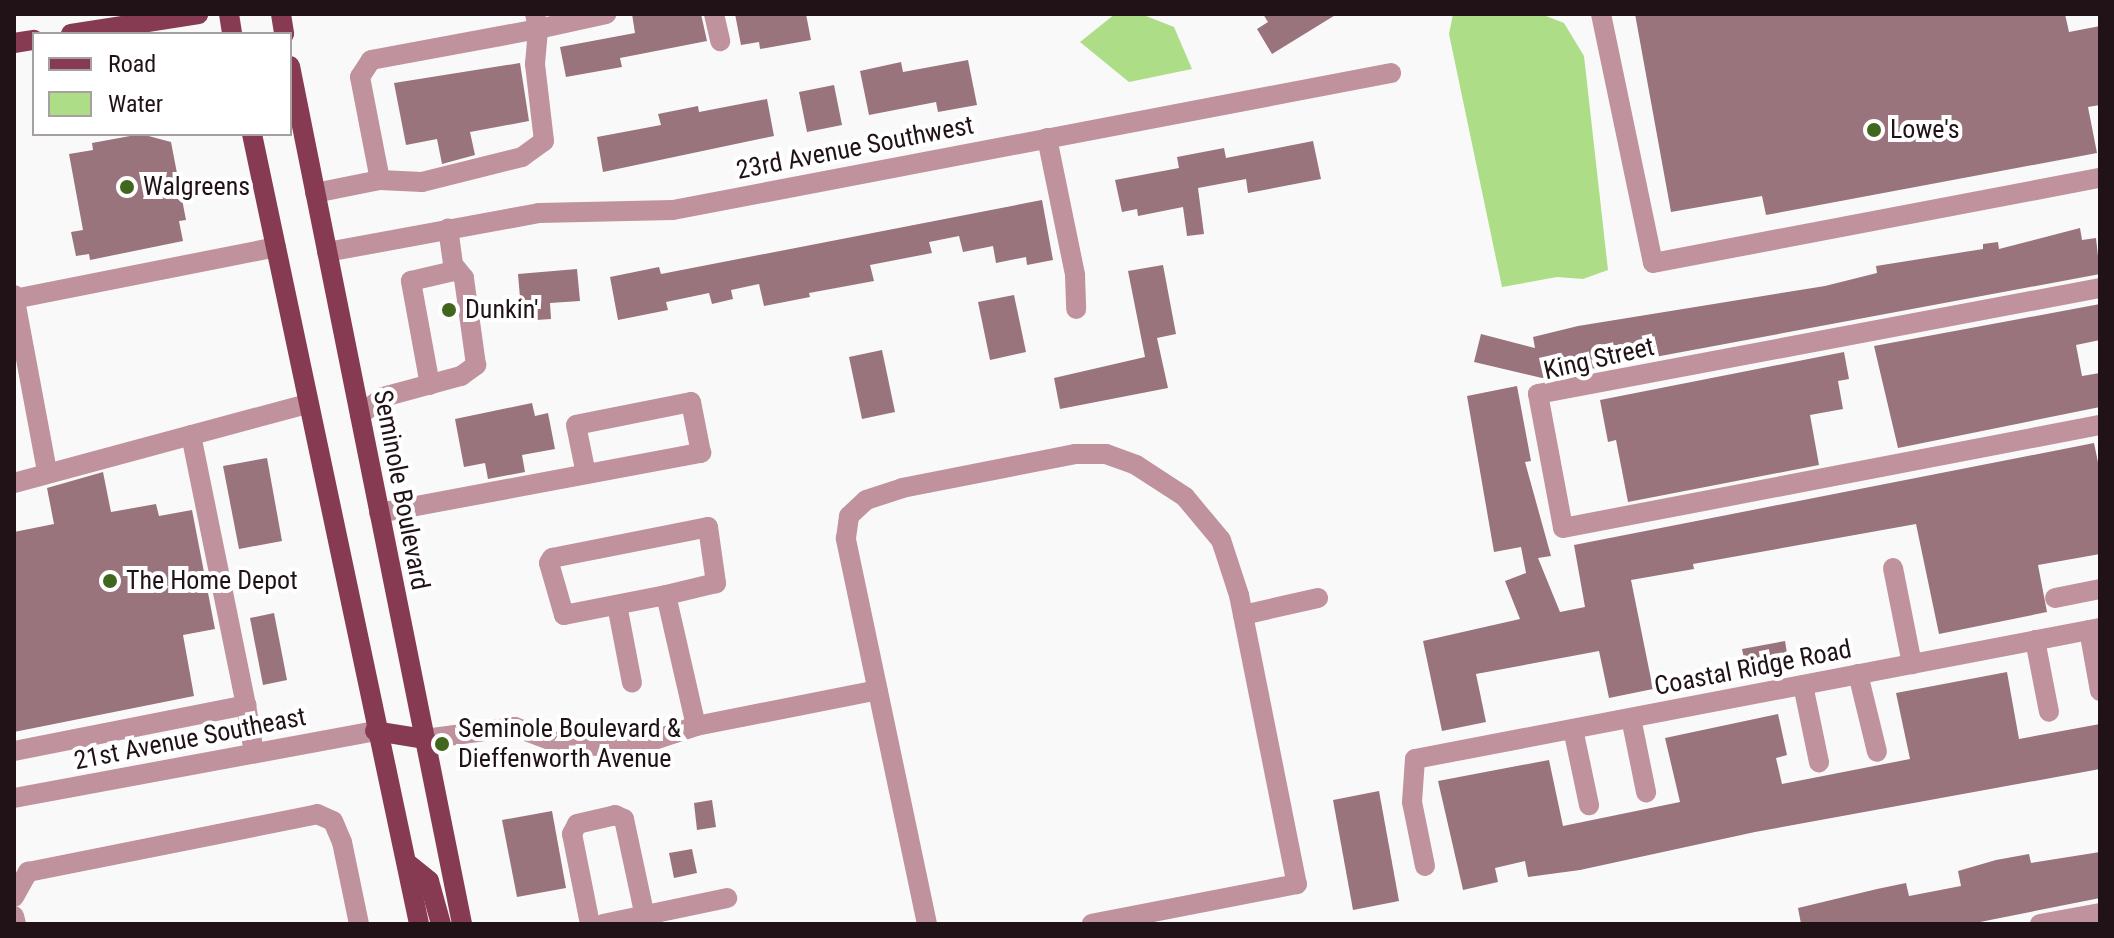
<!DOCTYPE html>
<style>
body{margin:0}
#map{position:relative;width:2114px;height:938px;overflow:hidden;background:#f9f9f9;font-family:"Roboto Condensed",sans-serif}
div>[style]{position:absolute}
[style*='--x']{left:calc(var(--x)*1px);top:calc(var(--y)*1px);width:calc(var(--w)*1px);rotate:calc(var(--a)*1deg)}
.water>*{inset:0;background:#addd86}
.building>*{inset:0;background:#99747d}
.minor>*{height:20px;margin:-10px;padding:0 10px;transform-origin:10px;border-radius:10px;background:#bf929d}
.major>*{height:20px;margin:-10px;padding:0 10px;transform-origin:10px;border-radius:10px;background:#873b52}
.dots>*{width:22px;height:22px;translate:-50% -50%;box-sizing:border-box;border:4px solid #fff;border-radius:50%}
span{translate:-50% -50%;white-space:nowrap;text-align:center;line-height:1.15;-webkit-text-stroke:8px #fff;paint-order:stroke}
.poi-label{font-size:26px;color:#201216}
.left{translate:0 -50%;text-align:left}
.street-label{font-size:26px;color:#201216}
.frame{position:absolute;inset:0;border:16px solid #201216;pointer-events:none}
.legend{position:absolute;left:32px;top:32px;width:260px;height:104px;box-sizing:border-box;background:#fff;border:2px solid #a6a0a2;margin:0;padding:10px 14px;list-style:none;font-size:24px;color:#201216}
.legend li{display:flex;align-items:center;gap:16px;height:40px}
.legend b{width:40px;border:2px solid #a6a0a2}
</style>
<div id="map">
<div class="water">
<div style="clip-path:polygon(1115px 14px,1141px 14px,1174px 27px,1192px 69px,1129px 82px,1080px 42px)"></div>
<div style="clip-path:polygon(1453px 14px,1541px 14px,1564px 23px,1584px 56px,1608px 270px,1583px 279px,1557px 277px,1502px 287px,1449px 34px)"></div>
</div>
<div class="building">
<div style="clip-path:polygon(632px 14px,701px 14px,707px 41px,620px 58px,622px 67px,566px 77px,560px 47px,635px 33px)"></div>
<div style="clip-path:polygon(735px 14px,806px 14px,811px 40px,760px 49px,759px 42px,741px 45px)"></div>
<div style="clip-path:polygon(1263px 14px,1337px 14px,1272px 54px,1257px 29px,1268px 22px)"></div>
<div style="clip-path:polygon(1635px 14px,2065px 14px,2069px 32px,2100px 26px,2100px 105px,2088px 107px,2097px 153px,1766px 215px,1762px 196px,1671px 212px)"></div>
<div style="clip-path:polygon(968px 60px,977px 105px,938px 112px,936px 102px,869px 115px,860px 71px,901px 62px,903px 72px)"></div>
<div style="clip-path:polygon(520px 63px,529px 121px,470px 132px,475px 155px,442px 164px,437px 139px,406px 145px,394px 83px)"></div>
<div style="clip-path:polygon(834px 85px,842px 125px,807px 132px,799px 92px)"></div>
<div style="clip-path:polygon(767px 99px,774px 136px,603px 172px,597px 137px,661px 125px,658px 114px,698px 106px,699px 112px)"></div>
<div style="clip-path:polygon(141px 134px,171px 142px,186px 220px,179px 221px,183px 241px,90px 260px,89px 254px,76px 256px,71px 232px,83px 230px,69px 154px,93px 150px,92px 143px)"></div>
<div style="clip-path:polygon(1313px 141px,1321px 179px,1248px 193px,1246px 179px,1198px 188px,1204px 234px,1187px 236px,1183px 207px,1138px 216px,1137px 209px,1122px 212px,1115px 180px,1179px 168px,1177px 157px,1224px 148px,1226px 158px)"></div>
<div style="clip-path:polygon(1042px 200px,1053px 260px,1027px 265px,1026px 257px,996px 263px,993px 246px,963px 252px,959px 236px,929px 242px,932px 253px,870px 265px,874px 281px,809px 293px,810px 297px,764px 306px,759px 284px,731px 290px,733px 299px,712px 304px,709px 293px,666px 302px,668px 310px,618px 320px,610px 277px,659px 267px,661px 274px)"></div>
<div style="clip-path:polygon(2080px 228px,2082px 240px,2096px 238px,2100px 274px,1542px 378px,1474px 362px,1481px 334px,1535px 348px,1533px 337px,1578px 326px,1825px 286px,1877px 273px,1876px 266px,1983px 249px,1983px 244px,1998px 242px,1999px 249px)"></div>
<div style="clip-path:polygon(1163px 265px,1176px 334px,1157px 338px,1168px 388px,1060px 409px,1054px 378px,1145px 357px,1128px 271px)"></div>
<div style="clip-path:polygon(577px 269px,580px 301px,550px 303px,551px 319px,522px 321px,518px 274px)"></div>
<div style="clip-path:polygon(1014px 295px,1026px 352px,990px 360px,978px 302px)"></div>
<div style="clip-path:polygon(2100px 304px,2100px 340px,2076px 345px,2082px 376px,2100px 373px,2100px 407px,1898px 448px,1874px 346px)"></div>
<div style="clip-path:polygon(882px 350px,895px 412px,862px 419px,849px 357px)"></div>
<div style="clip-path:polygon(1844px 352px,1849px 379px,1838px 381px,1843px 409px,1810px 415px,1819px 465px,1628px 502px,1616px 440px,1608px 442px,1600px 400px)"></div>
<div style="clip-path:polygon(1517px 386px,1531px 461px,1525px 462px,1551px 556px,1538px 558px,1560px 612px,1585px 607px,1574px 545px,2094px 443px,2100px 472px,2100px 554px,2038px 565px,2047px 612px,1939px 634px,1916px 524px,1693px 564px,1694px 569px,1631px 580px,1653px 689px,1609px 698px,1599px 651px,1476px 674px,1486px 722px,1442px 731px,1423px 641px,1520px 619px,1505px 581px,1526px 573px,1521px 547px,1494px 552px,1467px 396px)"></div>
<div style="clip-path:polygon(532px 403px,535px 416px,548px 413px,555px 449px,522px 455px,525px 472px,488px 479px,485px 463px,464px 467px,455px 419px)"></div>
<div style="clip-path:polygon(267px 458px,282px 541px,239px 549px,223px 466px)"></div>
<div style="clip-path:polygon(103px 472px,111px 512px,156px 504px,159px 516px,192px 510px,215px 629px,183px 635px,194px 696px,14px 732px,14px 532px,54px 524px,47px 488px)"></div>
<div style="clip-path:polygon(274px 613px,287px 680px,263px 685px,250px 618px)"></div>
<div style="clip-path:polygon(1785px 641px,1788px 660px,1746px 668px,1742px 649px)"></div>
<div style="clip-path:polygon(2007px 672px,2019px 739px,2100px 724px,2100px 769px,1755px 832px,1580px 870px,1528px 877px,1525px 861px,1495px 868px,1498px 882px,1463px 890px,1438px 781px,1549px 760px,1563px 826px,1680px 802px,1665px 738px,1778px 714px,1787px 755px,1776px 758px,1782px 784px,1910px 759px,1896px 693px)"></div>
<div style="clip-path:polygon(1379px 791px,1399px 901px,1353px 910px,1333px 800px)"></div>
<div style="clip-path:polygon(712px 800px,716px 827px,697px 830px,694px 803px)"></div>
<div style="clip-path:polygon(552px 811px,566px 888px,517px 897px,502px 820px)"></div>
<div style="clip-path:polygon(692px 849px,697px 873px,674px 878px,669px 853px)"></div>
<div style="clip-path:polygon(2100px 852px,2100px 898px,1970px 924px,1801px 924px,1798px 908px,1877px 889px,1906px 883px,1909px 896px,1961px 886px,1958px 871px,1996px 860px,2029px 854px,2031px 863px)"></div>
</div>
<div class="minor">
<div style="--x:714;--y:14;--w:28;--a:77"></div>
<div style="--x:1601;--y:14;--w:254;--a:78.2"></div>
<div style="--x:1653;--y:263;--w:455;--a:-10.8"></div>
<div style="--x:1047;--y:138;--w:140;--a:78.4"></div>
<div style="--x:1075;--y:275;--w:34;--a:88"></div>
<div style="--x:380;--y:180;--w:42;--a:2.7"></div>
<div style="--x:422;--y:182;--w:103;--a:-14"></div>
<div style="--x:522;--y:157;--w:27;--a:-36"></div>
<div style="--x:544;--y:141;--w:78;--a:-96.7"></div>
<div style="--x:535;--y:64;--w:35;--a:-85"></div>
<div style="--x:538;--y:29;--w:70;--a:-12.4"></div>
<div style="--x:315;--y:193;--w:66;--a:-11.3"></div>
<div style="--x:380;--y:180;--w:105;--a:-101"></div>
<div style="--x:360;--y:77;--w:20;--a:-57"></div>
<div style="--x:371;--y:60;--w:170;--a:-10.5"></div>
<div style="--x:538;--y:29;--w:15;--a:-101"></div>
<div style="--x:327;--y:252;--w:216;--a:-10.4"></div>
<div style="--x:539;--y:213;--w:134;--a:-1.3"></div>
<div style="--x:673;--y:210;--w:731;--a:-10.8"></div>
<div style="--x:2100;--y:288;--w:572;--a:169.32"></div>
<div style="--x:1538;--y:394;--w:136;--a:79.4"></div>
<div style="--x:1563;--y:528;--w:547;--a:-10.86"></div>
<div style="--x:14;--y:295;--w:179;--a:79.4"></div>
<div style="--x:14;--y:299;--w:267;--a:-11.2"></div>
<div style="--x:430;--y:385;--w:106;--a:-100.4"></div>
<div style="--x:411;--y:281;--w:44;--a:-13.1"></div>
<div style="--x:454;--y:271;--w:43;--a:-97.9"></div>
<div style="--x:360;--y:415;--w:29;--a:-38"></div>
<div style="--x:383;--y:397;--w:81;--a:-15.1"></div>
<div style="--x:461;--y:376;--w:19;--a:-36"></div>
<div style="--x:476;--y:365;--w:88;--a:-97.9"></div>
<div style="--x:464;--y:278;--w:13;--a:-129"></div>
<div style="--x:191;--y:435;--w:276;--a:78.5"></div>
<div style="--x:14;--y:483;--w:303;--a:-15.1"></div>
<div style="--x:379;--y:513;--w:328;--a:-10.6"></div>
<div style="--x:701;--y:453;--w:52;--a:-101.1"></div>
<div style="--x:691;--y:402;--w:117;--a:168.7"></div>
<div style="--x:576;--y:425;--w:50;--a:78.5"></div>
<div style="--x:1893;--y:568;--w:98;--a:78.8"></div>
<div style="--x:666;--y:595;--w:104;--a:168.9"></div>
<div style="--x:564;--y:615;--w:54;--a:-106.1"></div>
<div style="--x:549;--y:563;--w:6;--a:-59"></div>
<div style="--x:552;--y:558;--w:159;--a:-11.2"></div>
<div style="--x:708;--y:527;--w:57;--a:81.9"></div>
<div style="--x:716;--y:583;--w:51;--a:166.5"></div>
<div style="--x:666;--y:595;--w:134;--a:77.1"></div>
<div style="--x:2055;--y:598;--w:46;--a:-11.3"></div>
<div style="--x:617;--y:605;--w:79;--a:79.1"></div>
<div style="--x:1243;--y:615;--w:77;--a:-12.8"></div>
<div style="--x:2089;--y:630;--w:62;--a:79.8"></div>
<div style="--x:2035;--y:640;--w:73;--a:79"></div>
<div style="--x:1858;--y:674;--w:80;--a:76.3"></div>
<div style="--x:1803;--y:685;--w:79;--a:78.3"></div>
<div style="--x:1631;--y:718;--w:76;--a:78.5"></div>
<div style="--x:1573;--y:729;--w:78;--a:78.1"></div>
<div style="--x:425;--y:739;--w:91;--a:-7.6"></div>
<div style="--x:515;--y:727;--w:51;--a:20.6"></div>
<div style="--x:563;--y:745;--w:70;--a:1.6"></div>
<div style="--x:633;--y:747;--w:66;--a:-18.4"></div>
<div style="--x:696;--y:726;--w:185;--a:-11.2"></div>
<div style="--x:14;--y:751;--w:237;--a:-11.2"></div>
<div style="--x:246;--y:705;--w:49;--a:80.5"></div>
<div style="--x:14;--y:798;--w:367;--a:-10.5"></div>
<div style="--x:1425;--y:866;--w:65;--a:-101.5"></div>
<div style="--x:1412;--y:802;--w:43;--a:-86"></div>
<div style="--x:1415;--y:759;--w:697;--a:-10.83"></div>
<div style="--x:14;--y:897;--w:29;--a:-61"></div>
<div style="--x:28;--y:872;--w:295;--a:-11.3"></div>
<div style="--x:317;--y:814;--w:17;--a:24"></div>
<div style="--x:333;--y:821;--w:23;--a:67"></div>
<div style="--x:342;--y:842;--w:84;--a:78.3"></div>
<div style="--x:14;--y:916;--w:8;--a:76"></div>
<div style="--x:590;--y:924;--w:92;--a:-101.3"></div>
<div style="--x:572;--y:834;--w:11;--a:-63"></div>
<div style="--x:577;--y:824;--w:39;--a:-13"></div>
<div style="--x:615;--y:815;--w:10;--a:24"></div>
<div style="--x:624;--y:819;--w:100;--a:77.9"></div>
<div style="--x:603;--y:924;--w:127;--a:-11.8"></div>
<div style="--x:927;--y:924;--w:394;--a:-101.9"></div>
<div style="--x:846;--y:538;--w:22;--a:-82"></div>
<div style="--x:849;--y:516;--w:23;--a:-43"></div>
<div style="--x:866;--y:500;--w:38;--a:-18"></div>
<div style="--x:902;--y:488;--w:176;--a:-11.1"></div>
<div style="--x:1075;--y:454;--w:31;--a:0"></div>
<div style="--x:1106;--y:454;--w:32;--a:20"></div>
<div style="--x:1136;--y:465;--w:59;--a:33.1"></div>
<div style="--x:1185;--y:497;--w:56;--a:50.1"></div>
<div style="--x:1221;--y:540;--w:58;--a:71.9"></div>
<div style="--x:1239;--y:595;--w:295;--a:78.7"></div>
<div style="--x:1297;--y:884;--w:209;--a:169"></div>
<div style="--x:2040;--y:924;--w:61;--a:-10.4"></div>
</div>
<div class="major">
<div style="--x:229;--y:14;--w:20;--a:81"></div>
<div style="--x:281;--y:14;--w:20;--a:81"></div>
<div style="--x:71;--y:34;--w:129;--a:-8.9"></div>
<div style="--x:14;--y:43;--w:20;--a:-9"></div>
<div style="--x:290;--y:66;--w:875;--a:78.66"></div>
<div style="--x:252;--y:134;--w:807;--a:78.06"></div>
<div style="--x:375;--y:731;--w:51;--a:9.1"></div>
<div style="--x:407;--y:863;--w:28;--a:39"></div>
<div style="--x:429;--y:881;--w:45;--a:74.4"></div>
</div>
<div class="dots">
<div style="left:1874px;top:130px;background:#41661e"></div>
<div style="left:127px;top:187px;background:#41661e"></div>
<div style="left:449px;top:310px;background:#41661e"></div>
<div style="left:110px;top:581px;background:#41661e"></div>
<div style="left:442px;top:744px;background:#41661e"></div>
</div>
<div class="poi-label">
<span class="left" style="left:1890px;top:130px">Lowe's</span>
<span class="left" style="left:143px;top:187px">Walgreens</span>
<span class="left" style="left:465px;top:310px">Dunkin'</span>
<span class="left" style="left:126px;top:581px">The Home Depot</span>
<span class="left" style="left:458px;top:744px">Seminole Boulevard &amp;<br>Dieffenworth Avenue</span>
</div>
<div class="street-label">
<span style="left:855px;top:148px;rotate:-11deg">23rd Avenue Southwest</span>
<span style="left:1599px;top:359px;rotate:-13deg">King Street</span>
<span style="left:401px;top:490px;rotate:79deg">Seminole Boulevard</span>
<span style="left:1753px;top:668px;rotate:-11deg">Coastal Ridge Road</span>
<span style="left:190px;top:739px;rotate:-11deg">21st Avenue Southeast</span>
</div>
<div class="frame"></div>
<ul class="legend">
<li><b style="height:10px;background:#873b52"></b>Road</li>
<li><b style="height:22px;background:#addd86"></b>Water</li>
</ul>
</div>
